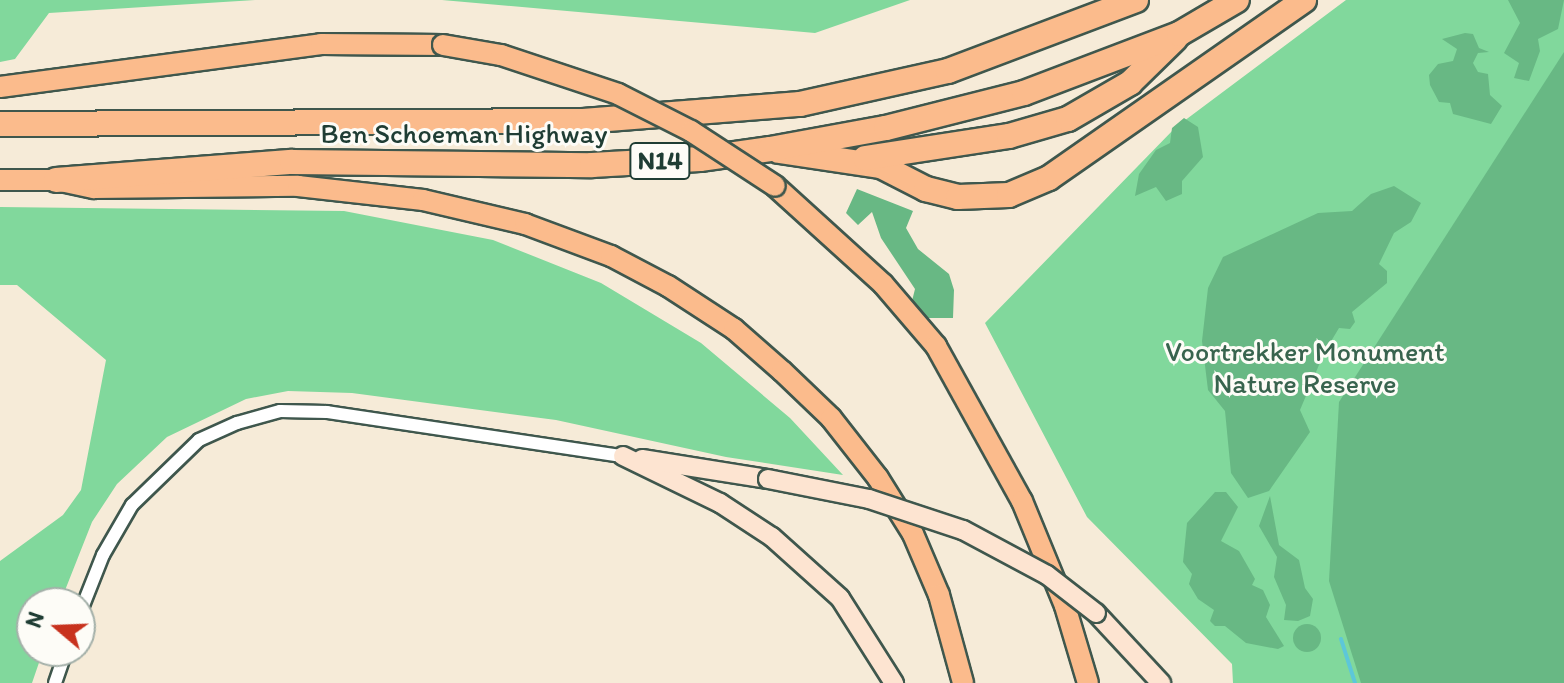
<!DOCTYPE html>
<style>
body{margin:0}
#map{position:relative;width:1564px;height:683px;overflow:hidden;background:#f6ebd8;font-family:Itim,sans-serif}
div>[style]{position:absolute}
[style*='--x']{left:calc(var(--x)*1px);top:calc(var(--y)*1px);width:calc(var(--w)*1px);rotate:calc(var(--a)*1deg)}
.green>*{inset:0;background:#81d89c}
.forest>*{inset:0;background:#68b884}
.round{border-radius:50%}
.stream>*{height:4px;margin:-2px;padding:0 2px;transform-origin:2px;border-radius:2px;background:#5dc7d9}
.roads{filter:drop-shadow(2px 0 #3f574d) drop-shadow(-2px 0 #3f574d) drop-shadow(0 2px #3f574d) drop-shadow(0 -2px #3f574d)}
.street>*{height:12px;margin:-6px;padding:0 6px;transform-origin:6px;border-radius:6px;background:#fff}
.secondary>*{height:18px;margin:-9px;padding:0 9px;transform-origin:9px;border-radius:9px;background:#fde4d1}
.primary>*{height:20px;margin:-10px;padding:0 10px;transform-origin:10px;border-radius:10px;background:#fbbb8c}
.highway>*{height:24px;margin:-12px;padding:0 12px;transform-origin:12px;border-radius:12px;background:#fbbb8c}
.bridges{filter:drop-shadow(2px 0 #3f574d) drop-shadow(-2px 0 #3f574d) drop-shadow(0 2px #3f574d) drop-shadow(0 -2px #3f574d)}
.secondary-bridge>*{height:18px;margin:-9px;padding:0 9px;transform-origin:9px;border-radius:9px;background:#fde4d1}
.primary-bridge>*{height:20px;margin:-10px;padding:0 10px;transform-origin:10px;border-radius:10px;background:#fbbb8c}
span{translate:-50% -50%;white-space:nowrap;text-align:center;line-height:1.15;-webkit-text-stroke:6px #fdfcf7;paint-order:stroke}
.shield-label span{padding:2px 6px;background:#fdfcf7;border:2px solid;border-radius:6px;-webkit-text-stroke-width:0}
.shield-label{font-size:26px;color:#1f3d34;font-weight:700}
.street-label{font-size:28px;color:#1f3d34}
.park-label{font-size:28px;color:#38644e}
.north{position:absolute;left:16px;top:587px;width:80px;height:80px;box-sizing:border-box;background:#fdfcf7;border:2px solid #a4b0a9;border-radius:50%;rotate:289deg;font-size:22px;font-weight:700;line-height:32px;text-align:center;color:#1f3d34}
.north::after{content:'';display:block;margin:auto;width:28px;height:36px;background:#c8321e;clip-path:polygon(50% 0,100% 100%,50% 72%,0 100%)}
</style>
<div id="map">
<div class="green">
<div style="clip-path:polygon(0 0,255px 0,49px 13px,15px 59px,0 62px)"></div>
<div style="clip-path:polygon(442px 0,910px 0,815px 33px)"></div>
<div style="clip-path:polygon(1346px 0,1564px 0,1564px 683px,1233px 683px,1232px 664px,1087px 517px,985px 323px,1176px 127px)"></div>
<div style="clip-path:polygon(0 207px,344px 211px,493px 240px,601px 283px,701px 343px,790px 418px,843px 475px,726px 457px,556px 420px,352px 393px,288px 391px,246px 399px,167px 437px,117px 484px,92px 522px,60px 603px,32px 603px,32px 651px,43px 651px,32px 683px,0 683px,0 561px,63px 515px,81px 490px,106px 360px,17px 285px,0 285px)"></div>
</div>
<div class="forest">
<div style="clip-path:polygon(1508px 0,1564px 0,1558px 29px,1538px 39px,1540px 51px,1529px 81px,1514px 78px,1519px 63px,1504px 53px,1520px 23px)"></div>
<div style="clip-path:polygon(1465px 33px,1473px 34px,1479px 48px,1489px 52px,1478px 53px,1473px 63px,1478px 72px,1488px 74px,1490px 95px,1502px 106px,1491px 124px,1453px 114px,1450px 103px,1439px 102px,1430px 85px,1429px 75px,1438px 64px,1453px 61px,1457px 49px,1442px 39px)"></div>
<div style="clip-path:polygon(1564px 52px,1564px 683px,1361px 683px,1329px 581px,1339px 402px)"></div>
<div style="clip-path:polygon(1184px 118px,1198px 127px,1203px 157px,1182px 181px,1182px 194px,1166px 201px,1156px 187px,1135px 196px,1139px 174px,1156px 150px,1170px 143px,1172px 128px)"></div>
<div style="clip-path:polygon(1394px 186px,1421px 203px,1411px 222px,1394px 233px,1379px 264px,1387px 271px,1387px 283px,1352px 312px,1355px 322px,1350px 329px,1339px 328px,1324px 353px,1300px 410px,1310px 432px,1269px 491px,1248px 498px,1231px 473px,1225px 411px,1208px 390px,1202px 341px,1208px 288px,1223px 257px,1318px 213px,1352px 211px,1371px 194px)"></div>
<div style="clip-path:polygon(857px 189px,913px 211px,906px 228px,918px 249px,949px 274px,954px 290px,953px 318px,923px 318px,910px 309px,915px 289px,881px 238px,872px 212px,858px 225px,846px 213px)"></div>
<div style="clip-path:polygon(1215px 492px,1226px 492px,1238px 507px,1221px 541px,1239px 551px,1255px 579px,1252px 585px,1263px 590px,1270px 605px,1266px 617px,1284px 646px,1278px 649px,1246px 643px,1225px 626px,1215px 626px,1210px 621px,1214px 610px,1198px 599px,1189px 584px,1192px 574px,1183px 562px,1187px 523px)"></div>
<div style="clip-path:polygon(1270px 496px,1279px 545px,1299px 560px,1305px 588px,1313px 599px,1310px 616px,1298px 621px,1284px 620px,1286px 605px,1274px 577px,1277px 557px,1259px 526px)"></div>
<div class="round" style="left:1293px;top:624px;width:28px;height:28px"></div>
</div>
<div class="stream">
<div style="--x:1341;--y:639;--w:46;--a:72.3"></div>
</div>
<div class="roads">
<div class="street">
<div style="--x:80;--y:613;--w:62;--a:-68.4"></div>
<div style="--x:103;--y:555;--w:58;--a:-59.9"></div>
<div style="--x:132;--y:505;--w:93;--a:-44.1"></div>
<div style="--x:199;--y:440;--w:42;--a:-24.1"></div>
<div style="--x:237;--y:423;--w:45;--a:-15.6"></div>
<div style="--x:280;--y:411;--w:47;--a:1.2"></div>
<div style="--x:327;--y:412;--w:299;--a:8.5"></div>
<div style="--x:55;--y:683;--w:34;--a:-71"></div>
</div>
<div class="secondary">
<div style="--x:623;--y:456;--w:108;--a:25.9"></div>
<div style="--x:720;--y:503;--w:62;--a:33.2"></div>
<div style="--x:772;--y:537;--w:91;--a:41.9"></div>
<div style="--x:840;--y:598;--w:101;--a:57.6"></div>
<div style="--x:642;--y:459;--w:128;--a:9"></div>
<div style="--x:1096;--y:613;--w:96;--a:47.1"></div>
</div>
<div class="primary">
<div style="--x:0;--y:87;--w:324;--a:-7.6"></div>
<div style="--x:321;--y:44;--w:122;--a:0.5"></div>
<div style="--x:0;--y:180;--w:56;--a:0"></div>
<div style="--x:56;--y:180;--w:39;--a:12"></div>
<div style="--x:94;--y:188;--w:204;--a:-0.6"></div>
<div style="--x:298;--y:186;--w:126;--a:6.4"></div>
<div style="--x:423;--y:200;--w:105;--a:13.2"></div>
<div style="--x:525;--y:224;--w:92;--a:20.4"></div>
<div style="--x:611;--y:256;--w:64;--a:27.8"></div>
<div style="--x:668;--y:286;--w:79;--a:33.1"></div>
<div style="--x:734;--y:329;--w:64;--a:41.2"></div>
<div style="--x:782;--y:371;--w:68;--a:43.8"></div>
<div style="--x:831;--y:418;--w:76;--a:51.9"></div>
<div style="--x:878;--y:478;--w:66;--a:58"></div>
<div style="--x:913;--y:534;--w:66;--a:66.9"></div>
<div style="--x:939;--y:595;--w:91;--a:74.7"></div>
<div style="--x:775;--y:186;--w:146;--a:42.2"></div>
<div style="--x:883;--y:284;--w:82;--a:49.5"></div>
<div style="--x:936;--y:346;--w:177;--a:61"></div>
<div style="--x:1022;--y:501;--w:113;--a:67.7"></div>
<div style="--x:1065;--y:606;--w:80;--a:73.4"></div>
</div>
<div class="highway">
<div style="--x:0;--y:124;--w:583;--a:-0.29"></div>
<div style="--x:583;--y:121;--w:218;--a:-4.5"></div>
<div style="--x:800;--y:104;--w:152;--a:-12.6"></div>
<div style="--x:948;--y:71;--w:201;--a:-20.7"></div>
<div style="--x:779;--y:151;--w:103;--a:8.4"></div>
<div style="--x:881;--y:166;--w:51;--a:27.1"></div>
<div style="--x:926;--y:189;--w:33;--a:14"></div>
<div style="--x:958;--y:197;--w:51;--a:-2.2"></div>
<div style="--x:1009;--y:195;--w:43;--a:-23"></div>
<div style="--x:1049;--y:178;--w:311;--a:-34.9"></div>
<div style="--x:865;--y:158;--w:146;--a:-8.7"></div>
<div style="--x:1009;--y:136;--w:61;--a:-16.1"></div>
<div style="--x:1068;--y:119;--w:72;--a:-30.1"></div>
<div style="--x:1130;--y:83;--w:63;--a:-44.4"></div>
<div style="--x:56;--y:180;--w:237;--a:-4.4"></div>
<div style="--x:292;--y:162;--w:300;--a:0.6"></div>
<div style="--x:592;--y:165;--w:108;--a:-3.2"></div>
<div style="--x:700;--y:159;--w:71;--a:-8.1"></div>
<div style="--x:770;--y:149;--w:118;--a:-10.3"></div>
<div style="--x:886;--y:128;--w:142;--a:-14.2"></div>
<div style="--x:1024;--y:93;--w:166;--a:-20.8"></div>
<div style="--x:1179;--y:34;--w:67;--a:-30.4"></div>
</div>
</div>
<div class="bridges">
<div class="secondary-bridge">
<div style="--x:768;--y:479;--w:103;--a:11.2"></div>
<div style="--x:869;--y:499;--w:99;--a:18.3"></div>
<div style="--x:963;--y:530;--w:95;--a:28.2"></div>
<div style="--x:1047;--y:575;--w:62;--a:37.8"></div>
</div>
<div class="primary-bridge">
<div style="--x:443;--y:45;--w:59;--a:9.8"></div>
<div style="--x:501;--y:55;--w:123;--a:18.4"></div>
<div style="--x:618;--y:94;--w:82;--a:26.9"></div>
<div style="--x:691;--y:131;--w:100;--a:33.2"></div>
</div>
</div>
<div class="shield-label">
<span style="left:660px;top:161px">N14</span>
</div>
<div class="street-label">
<span style="left:464px;top:133px">Ben Schoeman Highway</span>
</div>
<div class="park-label">
<span style="left:1305px;top:367px">Voortrekker Monument<br>Nature Reserve</span>
</div>
<div class="north">N</div>
</div>
